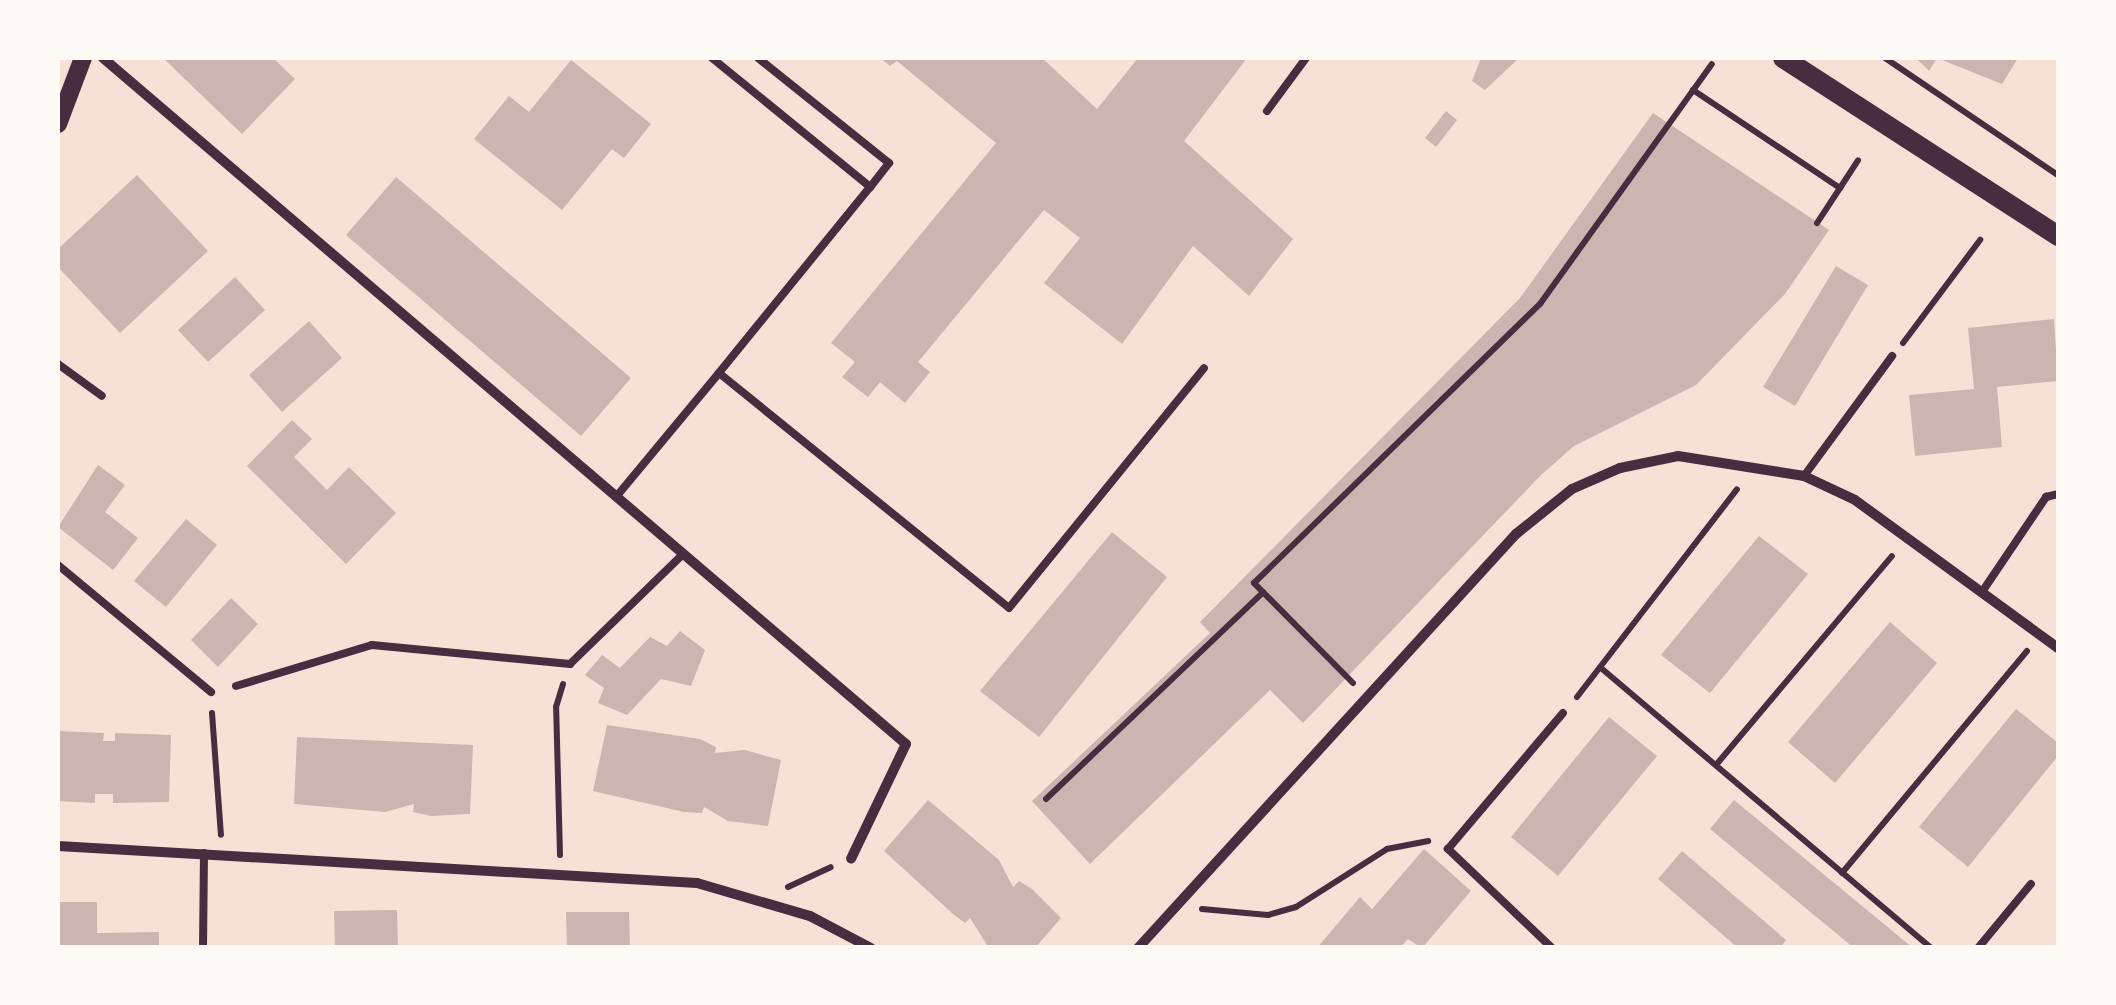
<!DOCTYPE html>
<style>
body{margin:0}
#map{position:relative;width:2116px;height:1005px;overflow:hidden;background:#f7e1d7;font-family:Quicksand,sans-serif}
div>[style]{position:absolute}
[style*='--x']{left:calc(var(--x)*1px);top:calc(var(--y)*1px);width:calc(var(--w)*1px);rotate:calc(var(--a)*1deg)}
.building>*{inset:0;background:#ccb4b1}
.path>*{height:6px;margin:-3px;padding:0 3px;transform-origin:3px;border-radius:3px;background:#4a2c40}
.service>*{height:8px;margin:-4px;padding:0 4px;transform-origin:4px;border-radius:4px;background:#4a2c40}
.minor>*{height:10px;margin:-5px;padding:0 5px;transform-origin:5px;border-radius:5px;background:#4a2c40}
.tertiary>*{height:18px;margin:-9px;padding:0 9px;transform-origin:9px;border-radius:9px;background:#4a2c40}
.secondary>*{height:20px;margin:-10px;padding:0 10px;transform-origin:10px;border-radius:10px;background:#4a2c40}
span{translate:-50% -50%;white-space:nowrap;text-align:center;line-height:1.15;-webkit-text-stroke:8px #fffaf5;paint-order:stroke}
.frame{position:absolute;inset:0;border:60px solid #fffaf5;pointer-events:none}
</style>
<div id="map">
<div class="building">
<div style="clip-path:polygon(163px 58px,273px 58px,295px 79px,242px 134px)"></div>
<div style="clip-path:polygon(880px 58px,1042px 58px,1097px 109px,1138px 58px,1247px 58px,1184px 141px,1293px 239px,1249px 296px,1193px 246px,1122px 344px,1044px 283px,1080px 238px,1044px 210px,918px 362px,930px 372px,905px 403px,880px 382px,868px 397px,842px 377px,855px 362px,831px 343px,996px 143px,897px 61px,890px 66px)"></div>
<div style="clip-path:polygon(1481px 58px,1519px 58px,1485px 90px,1472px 81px)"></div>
<div style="clip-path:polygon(1916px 58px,2018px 58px,2002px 84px,1937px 58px,1929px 71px)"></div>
<div style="clip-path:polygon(571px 60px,651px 124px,624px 158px,612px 149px,562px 210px,474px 139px,509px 96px,529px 112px)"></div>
<div style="clip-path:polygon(1446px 111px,1457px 120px,1436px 147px,1425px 138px)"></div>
<div style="clip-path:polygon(1653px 113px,1829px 230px,1785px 294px,1696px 385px,1574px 446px,1541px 475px,1303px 723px,1270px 690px,1090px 864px,1032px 801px,1210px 633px,1200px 622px,1520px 298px)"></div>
<div style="clip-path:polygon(137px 175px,208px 251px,120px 333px,58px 267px,58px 249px)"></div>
<div style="clip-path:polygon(396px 177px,631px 378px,581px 436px,346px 235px)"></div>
<div style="clip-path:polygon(1836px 266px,1868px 285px,1795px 406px,1763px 387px)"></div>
<div style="clip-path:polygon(235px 277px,265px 310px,208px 362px,178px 330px)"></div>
<div style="clip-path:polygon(2054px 319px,2058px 381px,1997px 387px,2002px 447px,1915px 456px,1909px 395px,1974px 389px,1968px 328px)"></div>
<div style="clip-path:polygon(309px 321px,342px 358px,282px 412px,249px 375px)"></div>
<div style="clip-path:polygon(292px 420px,312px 439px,294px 457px,327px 490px,349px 467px,396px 513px,346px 564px,247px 466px)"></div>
<div style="clip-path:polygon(98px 465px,125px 485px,105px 512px,138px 538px,113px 570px,58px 527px)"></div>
<div style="clip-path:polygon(186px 519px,217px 545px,166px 607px,134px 581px)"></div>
<div style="clip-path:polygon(1112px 532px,1167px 577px,1039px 737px,980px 691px)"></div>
<div style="clip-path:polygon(1759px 536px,1808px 574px,1710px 693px,1661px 655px)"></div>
<div style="clip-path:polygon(231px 598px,258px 624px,218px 667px,191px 640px)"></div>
<div style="clip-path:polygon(1890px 622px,1937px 663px,1835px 783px,1788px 742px)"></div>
<div style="clip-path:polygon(680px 631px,705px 650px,691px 686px,661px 679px,627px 715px,598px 703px,604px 688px,585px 675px,602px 655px,620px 668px,650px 637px,667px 646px)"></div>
<div style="clip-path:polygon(2016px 709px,2058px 743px,2058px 756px,1968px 867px,1919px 827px)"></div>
<div style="clip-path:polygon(1609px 717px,1657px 756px,1558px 876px,1511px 837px)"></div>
<div style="clip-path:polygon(607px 725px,700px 739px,716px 747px,715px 753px,745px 750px,781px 760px,768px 826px,728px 821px,704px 807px,702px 813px,684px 812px,593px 791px)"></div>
<div style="clip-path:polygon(58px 731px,104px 733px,103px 741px,115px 741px,115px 733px,171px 735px,169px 802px,113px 803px,113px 794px,95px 794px,95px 803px,58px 801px)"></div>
<div style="clip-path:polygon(297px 737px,473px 745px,470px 814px,431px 816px,413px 812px,414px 804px,385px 812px,294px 804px)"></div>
<div style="clip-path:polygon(928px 800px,999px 860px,1013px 887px,1019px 881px,1032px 889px,1061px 918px,1035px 948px,989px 948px,970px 918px,965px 923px,953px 914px,884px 851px)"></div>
<div style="clip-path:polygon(1734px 800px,1913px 948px,1854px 948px,1710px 829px)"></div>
<div style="clip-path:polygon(1424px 849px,1471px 891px,1422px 948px,1408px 939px,1400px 948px,1317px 948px,1360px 897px,1372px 909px)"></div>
<div style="clip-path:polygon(1682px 851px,1786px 940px,1780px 948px,1738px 948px,1658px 879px)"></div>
<div style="clip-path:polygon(58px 902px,97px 902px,97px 933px,159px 932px,159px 948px,58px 948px)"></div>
<div style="clip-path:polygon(397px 910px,398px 948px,335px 948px,334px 911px)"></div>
<div style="clip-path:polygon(566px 912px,629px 912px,630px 948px,567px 948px)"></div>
</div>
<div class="path">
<div style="--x:1885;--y:58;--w:209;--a:34.1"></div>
<div style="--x:1693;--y:90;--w:177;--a:33.7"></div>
<div style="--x:1840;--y:188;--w:42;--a:123.3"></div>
<div style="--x:1840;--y:188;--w:33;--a:-57"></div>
<div style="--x:1903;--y:343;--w:129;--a:-53.2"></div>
<div style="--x:1601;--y:668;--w:433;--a:40.3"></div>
<div style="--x:1353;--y:683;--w:141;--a:-134.7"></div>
<div style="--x:1254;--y:583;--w:400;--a:-44.3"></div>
<div style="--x:1540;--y:304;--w:295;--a:-54.4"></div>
<div style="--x:1577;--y:697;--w:262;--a:-52.4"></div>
<div style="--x:212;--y:713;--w:122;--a:85.8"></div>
<div style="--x:1716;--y:765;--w:273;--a:-49.9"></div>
<div style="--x:1046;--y:799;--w:300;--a:-43.6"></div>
<div style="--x:560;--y:855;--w:148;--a:-91.5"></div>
<div style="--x:556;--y:707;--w:24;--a:-73"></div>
<div style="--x:1842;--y:873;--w:289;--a:-50.2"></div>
<div style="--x:788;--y:887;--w:47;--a:-24.9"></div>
<div style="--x:1202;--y:909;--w:66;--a:5.2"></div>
<div style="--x:1268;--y:915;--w:29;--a:-16"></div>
<div style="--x:1296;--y:907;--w:108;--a:-32.5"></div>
<div style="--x:1387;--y:849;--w:42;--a:-11"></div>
</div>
<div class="service">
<div style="--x:712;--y:58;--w:204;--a:39.2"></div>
<div style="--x:870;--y:187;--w:240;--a:129.1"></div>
<div style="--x:719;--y:373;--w:373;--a:39"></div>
<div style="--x:1009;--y:608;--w:309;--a:-50.9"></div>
<div style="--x:758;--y:58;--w:168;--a:38.7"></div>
<div style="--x:889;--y:163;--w:31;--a:128"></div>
<div style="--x:1267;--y:111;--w:66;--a:-53.7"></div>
<div style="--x:58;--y:364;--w:54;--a:36"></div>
<div style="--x:1804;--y:476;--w:149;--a:-53.7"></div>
<div style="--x:616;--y:497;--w:161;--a:-50.3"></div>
<div style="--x:58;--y:565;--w:199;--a:39.7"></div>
<div style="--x:1982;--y:592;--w:115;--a:-56"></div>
<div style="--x:2046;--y:497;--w:12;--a:-14"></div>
<div style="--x:236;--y:686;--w:142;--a:-16.8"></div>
<div style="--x:372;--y:645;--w:199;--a:5.5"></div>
<div style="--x:570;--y:664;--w:158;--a:-44.2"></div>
<div style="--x:203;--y:948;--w:95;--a:-89.4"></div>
<div style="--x:1552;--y:948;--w:144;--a:-136.4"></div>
<div style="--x:1448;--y:849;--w:178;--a:-49.8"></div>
<div style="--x:1978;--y:948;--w:83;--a:-50.4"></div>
</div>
<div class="minor">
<div style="--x:103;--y:58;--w:1056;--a:40.51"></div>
<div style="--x:906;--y:744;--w:127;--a:115.6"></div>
<div style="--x:58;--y:846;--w:640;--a:3.31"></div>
<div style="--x:697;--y:883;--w:118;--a:16.3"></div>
<div style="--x:810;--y:916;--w:69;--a:27.7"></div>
<div style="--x:1138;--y:948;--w:561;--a:-47.6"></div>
<div style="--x:1516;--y:534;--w:72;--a:-38.8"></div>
<div style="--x:1572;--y:489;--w:52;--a:-23.6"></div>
<div style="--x:1620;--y:468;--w:59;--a:-11.7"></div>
<div style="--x:1678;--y:456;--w:128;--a:9"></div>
<div style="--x:1804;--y:476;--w:56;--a:25.2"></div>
<div style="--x:1855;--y:500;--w:251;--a:36.1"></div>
</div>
<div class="tertiary">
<div style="--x:58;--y:124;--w:71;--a:-69.3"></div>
</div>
<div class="secondary">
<div style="--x:1783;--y:58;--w:328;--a:32.9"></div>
</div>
<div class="frame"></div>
</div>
